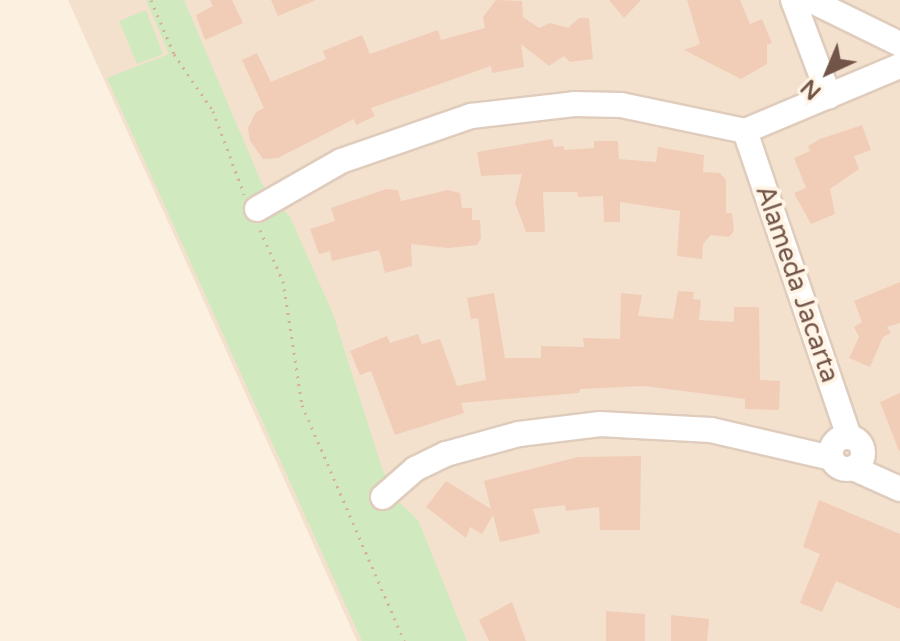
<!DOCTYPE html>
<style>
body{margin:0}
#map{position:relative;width:900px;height:641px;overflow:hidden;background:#fcf0e0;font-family:"Varela Round",sans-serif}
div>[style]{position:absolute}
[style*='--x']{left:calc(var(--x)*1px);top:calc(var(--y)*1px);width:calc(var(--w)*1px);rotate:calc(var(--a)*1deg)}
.residential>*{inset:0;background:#f3e1ce}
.green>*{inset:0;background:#d1e9bf}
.building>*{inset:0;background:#f1cdb8}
.path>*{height:3px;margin-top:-1.5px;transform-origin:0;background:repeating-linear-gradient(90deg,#d5b09b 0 2px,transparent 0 8px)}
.roads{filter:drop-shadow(2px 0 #dfccbc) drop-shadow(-2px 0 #dfccbc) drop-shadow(0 2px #dfccbc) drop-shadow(0 -2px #dfccbc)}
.minor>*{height:24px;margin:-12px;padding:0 12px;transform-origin:12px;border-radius:12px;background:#fff}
.minor>.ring{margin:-12px;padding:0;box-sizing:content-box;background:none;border:24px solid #fff;border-radius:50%}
span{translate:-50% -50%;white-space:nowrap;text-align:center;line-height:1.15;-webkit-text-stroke:8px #fff4e5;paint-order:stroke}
.street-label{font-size:26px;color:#725548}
.north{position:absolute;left:788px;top:32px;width:80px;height:80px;-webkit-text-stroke:6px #fff4e5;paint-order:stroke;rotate:224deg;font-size:22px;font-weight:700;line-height:32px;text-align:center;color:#725548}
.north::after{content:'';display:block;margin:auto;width:28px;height:36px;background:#725548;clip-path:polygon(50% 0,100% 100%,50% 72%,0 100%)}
</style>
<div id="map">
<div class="residential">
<div style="clip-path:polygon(68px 0,900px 0,900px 641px,357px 641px)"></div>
</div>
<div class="green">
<div style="clip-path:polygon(146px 0,184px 0,262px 184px,290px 217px,333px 314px,382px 468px,399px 502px,418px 520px,467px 641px,362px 641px,107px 78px,169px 54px)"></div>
<div style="clip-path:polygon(146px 10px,163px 54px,137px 64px,119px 21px)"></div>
</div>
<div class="building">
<div style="clip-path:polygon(210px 0,232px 0,243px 23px,205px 40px,196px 15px,213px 6px)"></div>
<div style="clip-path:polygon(271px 0,316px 0,278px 16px)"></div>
<div style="clip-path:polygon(496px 0,522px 1px,523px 17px,539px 28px,550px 23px,568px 28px,579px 18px,589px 18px,593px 59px,570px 62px,564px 56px,549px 66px,521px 44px,524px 67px,492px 73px,491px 66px,371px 108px,375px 116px,356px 125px,354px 119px,278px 158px,263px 159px,250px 141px,248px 128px,256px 112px,264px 108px,242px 60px,257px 53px,271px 82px,326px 59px,323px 51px,362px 35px,370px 54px,438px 30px,441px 40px,485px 28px,483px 17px)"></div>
<div style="clip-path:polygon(609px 0,641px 0,624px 18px)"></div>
<div style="clip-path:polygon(687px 0,740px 0,750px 24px,762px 19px,772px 43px,767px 45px,767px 64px,741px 79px,684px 50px,700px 44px)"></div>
<div style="clip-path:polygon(862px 125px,871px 150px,854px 156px,859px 169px,830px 189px,835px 214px,811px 224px,794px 193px,806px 188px,794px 158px,810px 151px,808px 146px,820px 139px)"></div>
<div style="clip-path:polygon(552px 139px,554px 147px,564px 146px,564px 150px,594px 148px,594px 141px,618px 141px,619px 159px,656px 162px,658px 147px,704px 155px,703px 172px,720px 173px,726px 180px,726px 213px,732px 213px,734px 231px,729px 237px,711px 235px,703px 244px,702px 259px,677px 256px,680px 211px,620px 202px,620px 222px,604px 222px,603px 196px,578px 197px,577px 192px,543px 192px,545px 232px,526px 232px,515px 203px,522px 174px,481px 176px,477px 152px)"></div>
<div style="clip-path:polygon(386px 189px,398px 190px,401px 201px,448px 190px,460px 193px,462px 208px,472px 208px,472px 220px,480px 220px,481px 238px,477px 245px,448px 248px,411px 244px,412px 266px,385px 273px,379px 250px,332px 261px,330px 251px,319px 254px,310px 229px,335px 221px,331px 208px)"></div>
<div style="clip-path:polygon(900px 282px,900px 323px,887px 327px,891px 333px,883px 337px,870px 367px,849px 358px,859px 337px,854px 327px,862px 322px,854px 301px)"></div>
<div style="clip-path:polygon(678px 291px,694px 292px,693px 299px,701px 300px,699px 320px,734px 322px,734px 307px,759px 307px,760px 380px,780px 381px,779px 410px,745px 409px,745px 399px,644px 386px,580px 389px,579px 393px,461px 403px,464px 413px,395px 435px,371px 371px,360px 375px,350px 351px,387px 336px,390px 343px,418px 334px,422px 344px,440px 339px,457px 386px,486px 380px,478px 318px,471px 319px,467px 298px,494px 293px,505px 358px,541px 358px,541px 346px,584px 347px,583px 338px,620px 339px,621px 293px,642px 295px,638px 316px,673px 319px)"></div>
<div style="clip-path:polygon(900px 393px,900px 451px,899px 451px,880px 402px)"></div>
<div style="clip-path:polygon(641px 456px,640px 530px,600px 530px,599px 507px,566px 511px,565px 505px,533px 509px,540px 533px,500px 542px,493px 515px,482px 534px,470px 527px,466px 538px,426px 507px,446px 481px,491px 509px,484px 481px,578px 457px)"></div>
<div style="clip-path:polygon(819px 500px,900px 534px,900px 609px,836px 581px,822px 612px,800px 603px,820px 554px,803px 547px)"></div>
<div style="clip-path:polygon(512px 602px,526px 641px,489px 641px,479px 620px)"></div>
<div style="clip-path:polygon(606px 611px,645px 614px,645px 641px,606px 641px)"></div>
<div style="clip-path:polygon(671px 615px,709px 619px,707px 641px,671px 641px)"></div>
</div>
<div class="path">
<div style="--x:151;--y:0;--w:59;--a:66.9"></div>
<div style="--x:174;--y:54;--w:69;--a:55.6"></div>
<div style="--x:213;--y:111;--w:89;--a:69.5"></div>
<div style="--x:260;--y:230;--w:56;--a:65.7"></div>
<div style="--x:283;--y:281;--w:125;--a:81.3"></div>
<div style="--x:302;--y:405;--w:257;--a:66.6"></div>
</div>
<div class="roads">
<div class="minor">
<div style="--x:793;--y:0;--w:103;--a:69.4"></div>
<div style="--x:810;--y:0;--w:100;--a:26.1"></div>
<div style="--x:745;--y:131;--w:323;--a:71.2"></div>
<div style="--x:257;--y:209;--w:97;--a:-29.7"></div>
<div style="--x:341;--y:161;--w:138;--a:-19.1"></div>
<div style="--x:471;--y:116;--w:104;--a:-6.6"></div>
<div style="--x:574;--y:104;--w:47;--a:1.2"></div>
<div style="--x:621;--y:105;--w:127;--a:11.8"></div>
<div style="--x:745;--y:131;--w:168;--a:-22.8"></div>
<div class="ring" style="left:831px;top:437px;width:8px;height:8px"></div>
<div style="--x:853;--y:468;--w:51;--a:24.1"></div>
<div style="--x:383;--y:497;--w:43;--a:-41.2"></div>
<div style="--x:415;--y:469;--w:34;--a:-26"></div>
<div style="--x:446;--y:454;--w:76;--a:-15.3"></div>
<div style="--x:519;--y:434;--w:82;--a:-7"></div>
<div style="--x:600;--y:424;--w:111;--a:3.1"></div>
<div style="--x:711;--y:430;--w:123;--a:13.1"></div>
</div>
</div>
<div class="street-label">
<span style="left:797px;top:284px;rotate:71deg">Alameda Jacarta</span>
</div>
<div class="north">N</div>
</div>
